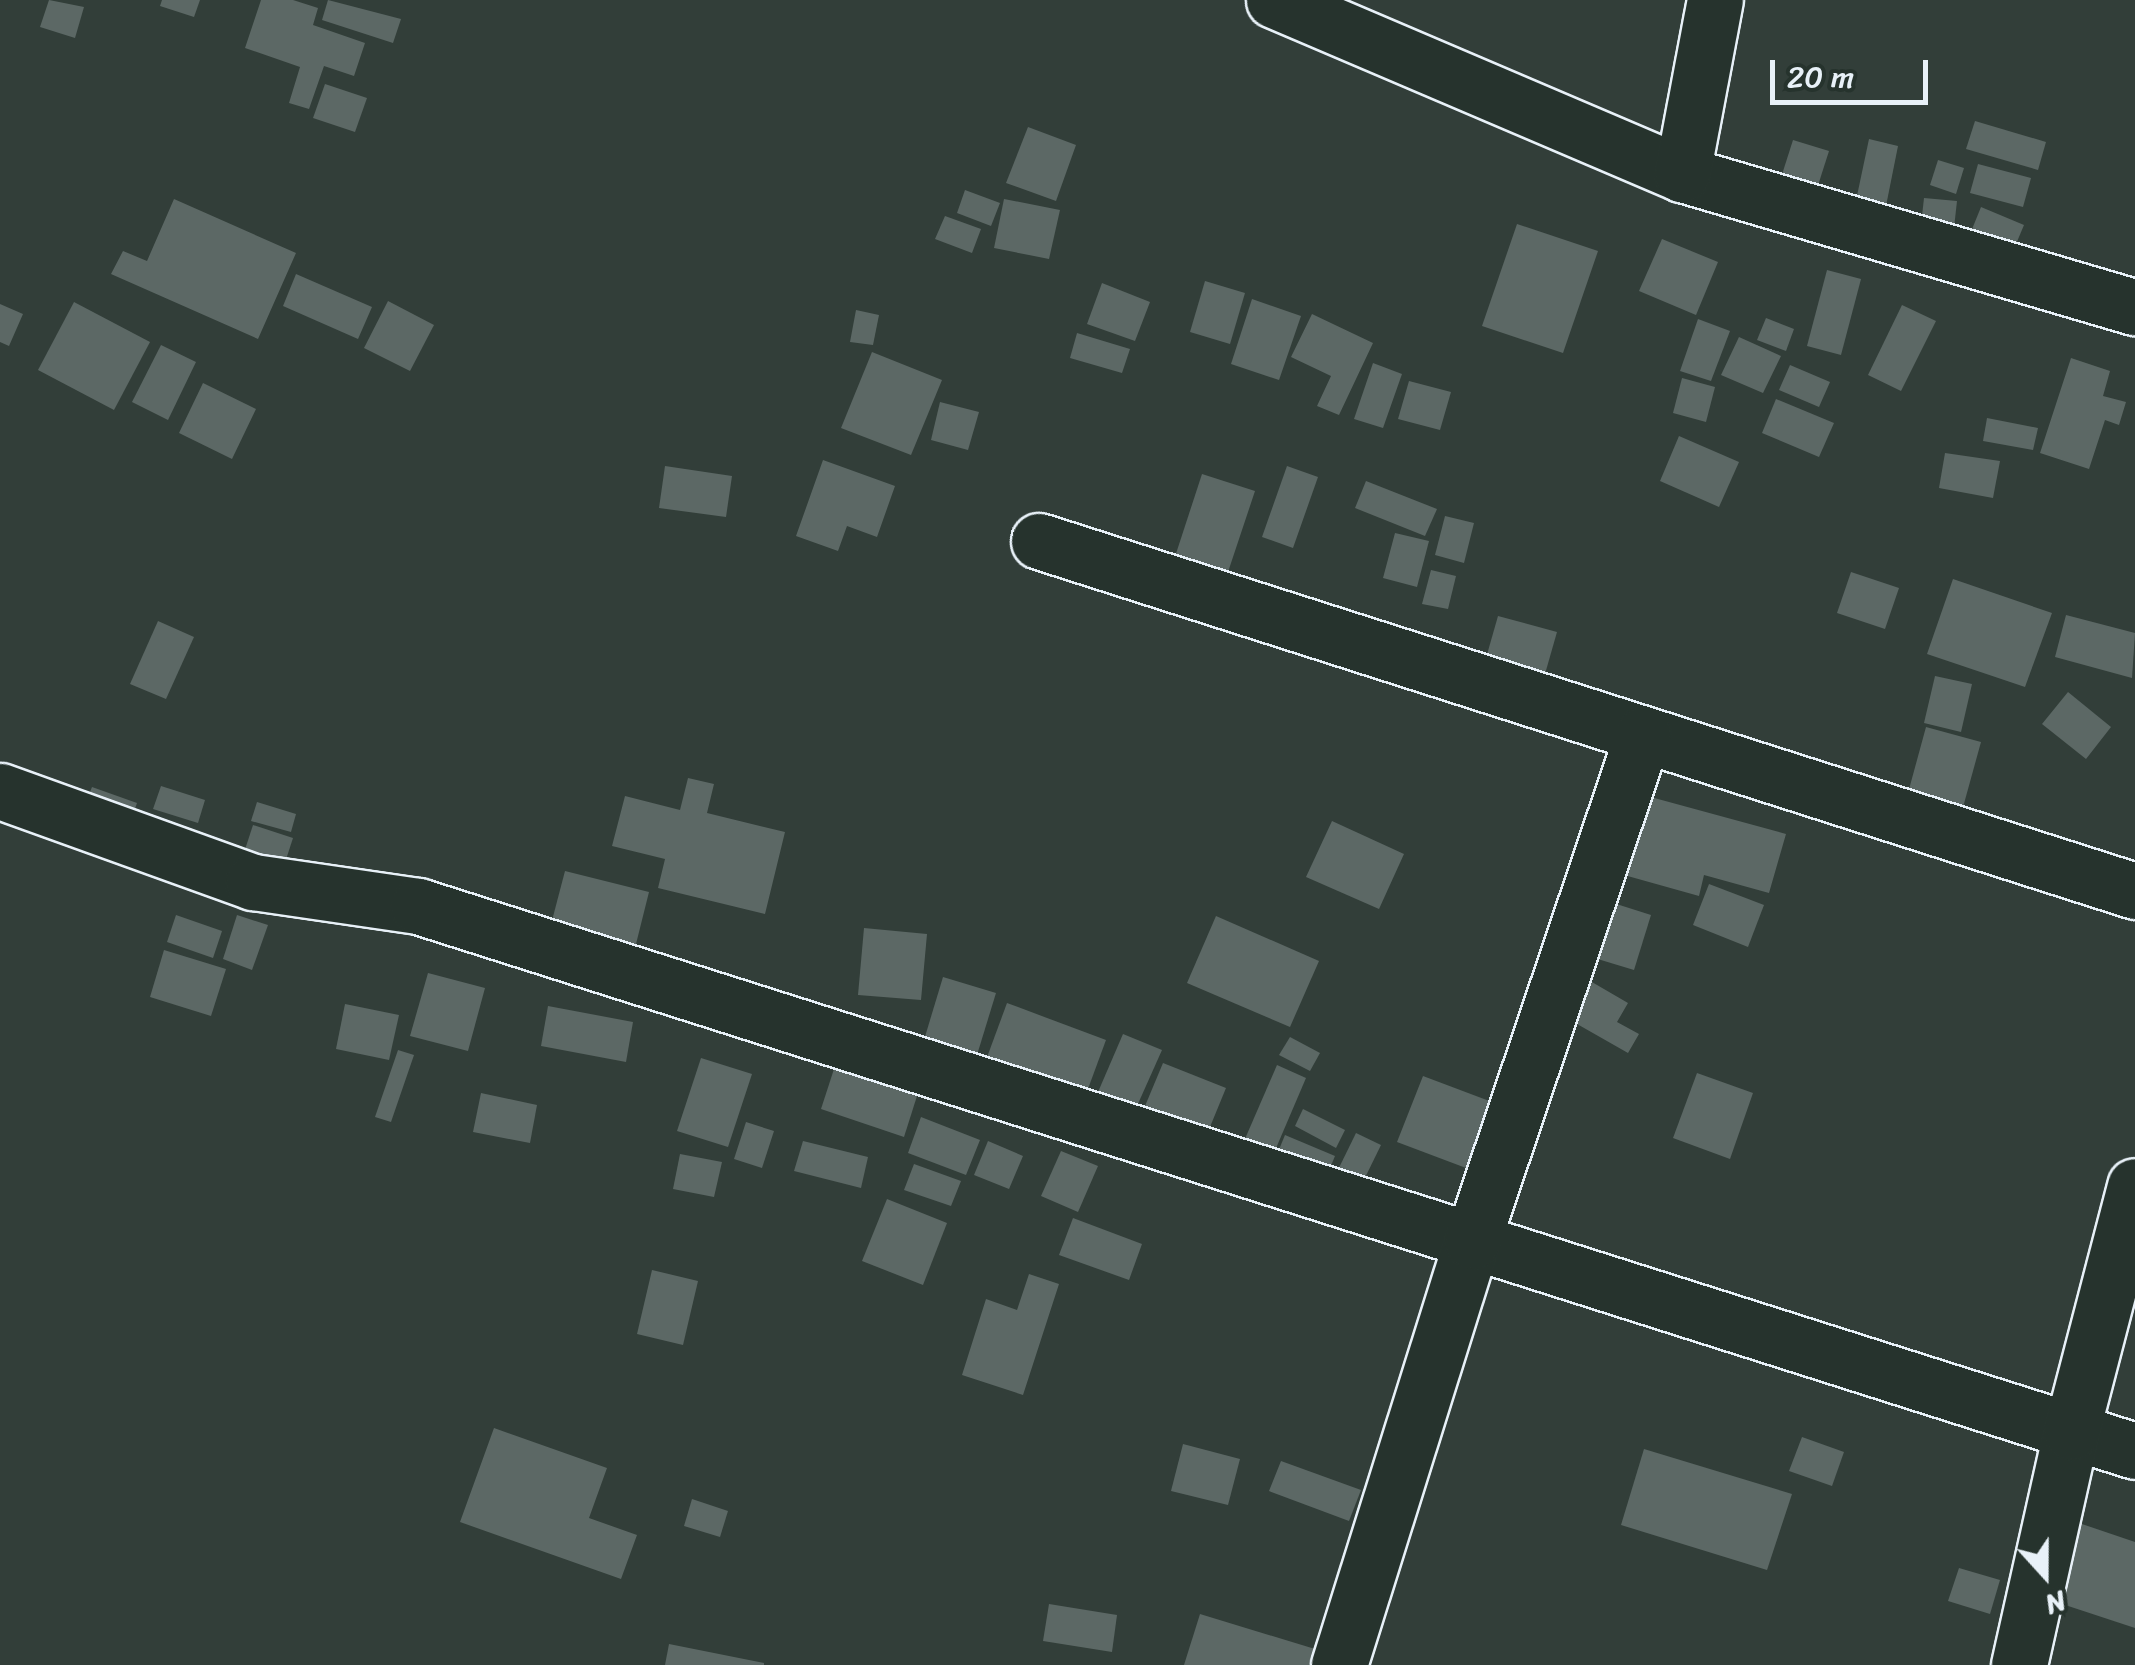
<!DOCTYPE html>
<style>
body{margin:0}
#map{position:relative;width:2135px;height:1665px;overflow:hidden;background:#323e39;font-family:Sriracha,sans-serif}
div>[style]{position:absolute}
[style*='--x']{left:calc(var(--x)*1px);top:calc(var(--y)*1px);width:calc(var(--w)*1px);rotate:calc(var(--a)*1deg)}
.building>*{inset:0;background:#5c6865}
.roads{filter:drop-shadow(2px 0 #e8f1f8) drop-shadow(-2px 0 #e8f1f8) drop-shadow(0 2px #e8f1f8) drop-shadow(0 -2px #e8f1f8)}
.street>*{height:55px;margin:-27.5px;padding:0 27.5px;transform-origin:27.5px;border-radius:27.5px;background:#26332d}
span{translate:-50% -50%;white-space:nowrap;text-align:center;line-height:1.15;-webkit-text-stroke:9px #26332d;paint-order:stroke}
.north{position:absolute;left:1995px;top:1525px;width:100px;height:100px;-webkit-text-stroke:8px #26332d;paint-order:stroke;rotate:159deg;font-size:28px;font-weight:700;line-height:40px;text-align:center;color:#e8f1f8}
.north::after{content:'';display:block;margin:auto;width:35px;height:45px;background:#e8f1f8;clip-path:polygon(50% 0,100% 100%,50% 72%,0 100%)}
.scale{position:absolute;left:1770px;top:60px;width:158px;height:45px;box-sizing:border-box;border:5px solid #e8f1f8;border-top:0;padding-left:12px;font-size:30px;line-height:35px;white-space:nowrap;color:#e8f1f8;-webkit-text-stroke:8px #26332d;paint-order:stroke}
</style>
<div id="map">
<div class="building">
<div style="clip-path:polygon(49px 0,84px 7px,75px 38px,40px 27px)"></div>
<div style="clip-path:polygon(162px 0,200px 0,194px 17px,160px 6px)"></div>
<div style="clip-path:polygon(261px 0,293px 0,318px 8px,313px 25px,365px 43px,354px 76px,324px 66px,309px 109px,289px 103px,300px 67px,245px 48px)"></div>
<div style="clip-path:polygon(328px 0,401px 19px,393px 43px,322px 20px)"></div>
<div style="clip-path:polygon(325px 84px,367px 98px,355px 132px,313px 118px)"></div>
<div style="clip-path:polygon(1975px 121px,2046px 142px,2038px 170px,1966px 149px)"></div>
<div style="clip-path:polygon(1028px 127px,1076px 145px,1056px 201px,1006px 183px)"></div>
<div style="clip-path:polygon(1869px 139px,1898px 146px,1884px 216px,1854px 210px)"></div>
<div style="clip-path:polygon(1793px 140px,1829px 151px,1813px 201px,1777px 190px)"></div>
<div style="clip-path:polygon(1938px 160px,1964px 168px,1956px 194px,1930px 185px)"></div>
<div style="clip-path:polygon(1978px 164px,2031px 178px,2023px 207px,1970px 193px)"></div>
<div style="clip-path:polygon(965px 190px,1000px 203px,991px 226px,957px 213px)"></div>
<div style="clip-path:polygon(1924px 198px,1957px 201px,1954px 228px,1921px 225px)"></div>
<div style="clip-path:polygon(174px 199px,296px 253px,258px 339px,111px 274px,123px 251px,147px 261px)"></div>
<div style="clip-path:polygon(1004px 199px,1060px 210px,1049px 259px,994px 248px)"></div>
<div style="clip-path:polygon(1981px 207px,2024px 225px,2011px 256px,1968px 239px)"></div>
<div style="clip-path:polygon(945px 216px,981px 229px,972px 253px,935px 239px)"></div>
<div style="clip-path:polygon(1517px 224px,1598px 251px,1563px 353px,1482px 326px)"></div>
<div style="clip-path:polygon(1662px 239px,1718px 262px,1696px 315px,1639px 291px)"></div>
<div style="clip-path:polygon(1827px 270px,1861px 279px,1841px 355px,1807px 346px)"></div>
<div style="clip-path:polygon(296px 274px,372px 307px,358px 339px,283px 306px)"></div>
<div style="clip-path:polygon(1205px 281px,1245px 293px,1230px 344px,1190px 332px)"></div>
<div style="clip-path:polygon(1102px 283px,1150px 302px,1135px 341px,1087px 324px)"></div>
<div style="clip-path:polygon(1252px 299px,1301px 316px,1279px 380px,1231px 364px)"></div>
<div style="clip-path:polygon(388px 301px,434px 325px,410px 371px,364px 348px)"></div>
<div style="clip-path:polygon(74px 302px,150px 342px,114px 410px,38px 370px)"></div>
<div style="clip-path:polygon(0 304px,23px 314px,9px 346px,0 342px)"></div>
<div style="clip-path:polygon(1902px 305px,1936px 321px,1901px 391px,1868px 375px)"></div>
<div style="clip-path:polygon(856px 310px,879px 315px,873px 345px,850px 342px)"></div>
<div style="clip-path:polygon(1312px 314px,1373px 343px,1339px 415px,1317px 406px,1331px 376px,1291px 357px)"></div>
<div style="clip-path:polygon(1766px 318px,1794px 329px,1786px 351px,1757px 340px)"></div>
<div style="clip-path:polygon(1698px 319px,1730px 331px,1711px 381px,1680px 371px)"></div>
<div style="clip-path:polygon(1077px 333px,1130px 349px,1122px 373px,1070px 358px)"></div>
<div style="clip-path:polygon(1739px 337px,1781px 356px,1763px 393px,1721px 375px)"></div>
<div style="clip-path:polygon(161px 345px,196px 362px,168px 420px,132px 402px)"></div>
<div style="clip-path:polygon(872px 352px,942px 380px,911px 455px,841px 428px)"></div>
<div style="clip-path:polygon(2071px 358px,2110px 371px,2103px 396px,2126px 402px,2119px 425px,2105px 420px,2089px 469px,2040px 453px)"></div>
<div style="clip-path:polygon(1373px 363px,1402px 374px,1383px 428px,1354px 419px)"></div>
<div style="clip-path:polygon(1790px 365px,1830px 382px,1819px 407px,1779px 390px)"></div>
<div style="clip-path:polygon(1682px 378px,1715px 387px,1706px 422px,1673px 413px)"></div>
<div style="clip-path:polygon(1409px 381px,1451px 392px,1440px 430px,1398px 419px)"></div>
<div style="clip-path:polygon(203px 383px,256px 409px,232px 459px,179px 433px)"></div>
<div style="clip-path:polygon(1776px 399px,1834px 423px,1819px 457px,1762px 433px)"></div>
<div style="clip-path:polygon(940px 402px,979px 412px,968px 450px,931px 440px)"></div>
<div style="clip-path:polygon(1987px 418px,2038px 428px,2033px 450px,1983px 441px)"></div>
<div style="clip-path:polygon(1679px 436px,1739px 462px,1719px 507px,1660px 481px)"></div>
<div style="clip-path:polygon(1945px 453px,2000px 461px,1993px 498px,1939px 488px)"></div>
<div style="clip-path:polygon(823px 460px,895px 486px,877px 537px,847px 526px,838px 551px,796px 536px)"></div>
<div style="clip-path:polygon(665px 466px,732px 476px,726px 517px,659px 508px)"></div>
<div style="clip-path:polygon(1287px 466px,1318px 477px,1293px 548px,1262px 537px)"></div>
<div style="clip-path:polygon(1202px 474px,1255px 491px,1222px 590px,1170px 572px)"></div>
<div style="clip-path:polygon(1366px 481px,1437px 509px,1425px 536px,1355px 508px)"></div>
<div style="clip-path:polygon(1445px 516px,1474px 523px,1464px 563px,1435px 555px)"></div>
<div style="clip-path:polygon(1395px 533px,1429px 541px,1417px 587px,1383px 578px)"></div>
<div style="clip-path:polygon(1431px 570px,1456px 576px,1448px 609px,1422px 604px)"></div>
<div style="clip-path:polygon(1851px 572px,1899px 588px,1885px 629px,1837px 613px)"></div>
<div style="clip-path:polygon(1953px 579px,2052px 613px,2025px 687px,1927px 654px)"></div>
<div style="clip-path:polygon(2066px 615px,2135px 633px,2132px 678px,2055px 657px)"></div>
<div style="clip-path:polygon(1498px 616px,1557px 632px,1541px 688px,1482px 672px)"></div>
<div style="clip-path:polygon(158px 621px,194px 637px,166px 699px,130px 684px)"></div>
<div style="clip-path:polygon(1935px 676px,1972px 684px,1961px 732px,1924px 723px)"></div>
<div style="clip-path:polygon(2068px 692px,2111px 727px,2086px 759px,2042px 724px)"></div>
<div style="clip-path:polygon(1926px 727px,1981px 742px,1957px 829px,1902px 815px)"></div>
<div style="clip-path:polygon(688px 778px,714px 784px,707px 813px,785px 832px,765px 914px,658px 888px,665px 859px,612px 846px,625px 796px,680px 810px)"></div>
<div style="clip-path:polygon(161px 786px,205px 800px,198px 823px,153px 809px)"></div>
<div style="clip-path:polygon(92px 787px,137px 803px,127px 832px,81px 815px)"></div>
<div style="clip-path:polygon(1647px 796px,1786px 834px,1769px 893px,1704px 875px,1699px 896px,1624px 875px)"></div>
<div style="clip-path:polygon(257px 802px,296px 814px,291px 832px,251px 821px)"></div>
<div style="clip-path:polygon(1332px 821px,1404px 854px,1379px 909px,1306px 877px)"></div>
<div style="clip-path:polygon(253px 825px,293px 838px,278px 884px,238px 871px)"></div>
<div style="clip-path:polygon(565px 871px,649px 892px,634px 952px,549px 932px)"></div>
<div style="clip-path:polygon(1709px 884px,1764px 905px,1748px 947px,1693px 925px)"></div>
<div style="clip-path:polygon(1607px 901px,1651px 915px,1634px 970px,1591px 957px)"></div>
<div style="clip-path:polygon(176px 915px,222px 931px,213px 958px,167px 942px)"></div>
<div style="clip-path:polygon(237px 915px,268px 925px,252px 970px,223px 959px)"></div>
<div style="clip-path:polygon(1216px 916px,1319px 961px,1290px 1027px,1187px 983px)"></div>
<div style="clip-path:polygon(864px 928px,927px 934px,921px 1000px,858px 995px)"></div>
<div style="clip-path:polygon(164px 950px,226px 969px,211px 1016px,150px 997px)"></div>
<div style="clip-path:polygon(428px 973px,485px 988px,468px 1051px,410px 1036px)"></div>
<div style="clip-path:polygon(943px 977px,996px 993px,977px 1055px,924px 1040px)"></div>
<div style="clip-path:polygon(1585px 978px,1628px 1003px,1617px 1022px,1639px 1034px,1628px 1053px,1563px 1016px)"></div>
<div style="clip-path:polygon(1007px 1003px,1106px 1040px,1085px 1097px,986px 1060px)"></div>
<div style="clip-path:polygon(345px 1004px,399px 1015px,389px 1060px,336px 1049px)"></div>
<div style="clip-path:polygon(548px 1006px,633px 1022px,626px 1062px,541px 1046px)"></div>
<div style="clip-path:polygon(1123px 1034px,1162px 1050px,1133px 1115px,1095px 1099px)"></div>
<div style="clip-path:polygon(1290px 1037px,1320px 1053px,1310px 1071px,1279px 1055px)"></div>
<div style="clip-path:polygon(398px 1050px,414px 1055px,391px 1122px,375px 1117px)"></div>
<div style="clip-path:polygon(701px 1058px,752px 1074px,728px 1147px,677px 1131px)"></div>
<div style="clip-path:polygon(1163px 1063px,1226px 1088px,1203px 1144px,1140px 1118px)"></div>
<div style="clip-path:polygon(1277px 1065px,1306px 1078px,1268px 1167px,1238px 1155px)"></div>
<div style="clip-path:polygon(834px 1069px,917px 1096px,904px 1137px,821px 1109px)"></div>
<div style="clip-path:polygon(1697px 1073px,1753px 1093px,1730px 1159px,1673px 1138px)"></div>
<div style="clip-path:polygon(1423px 1076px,1492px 1102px,1466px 1168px,1397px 1142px)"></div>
<div style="clip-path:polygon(481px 1093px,537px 1105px,530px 1143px,473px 1132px)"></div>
<div style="clip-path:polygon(1303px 1109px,1345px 1130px,1336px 1148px,1295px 1126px)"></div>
<div style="clip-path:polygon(921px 1117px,980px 1140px,966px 1175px,908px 1153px)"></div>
<div style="clip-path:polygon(746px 1122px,774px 1131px,762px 1168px,734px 1159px)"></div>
<div style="clip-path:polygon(1356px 1133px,1381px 1145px,1358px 1192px,1333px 1180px)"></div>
<div style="clip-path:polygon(1285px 1135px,1335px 1156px,1321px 1190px,1271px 1169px)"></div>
<div style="clip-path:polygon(803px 1141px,868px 1157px,861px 1188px,794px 1171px)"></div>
<div style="clip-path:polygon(988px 1141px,1023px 1156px,1009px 1189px,974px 1175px)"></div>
<div style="clip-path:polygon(1061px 1151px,1098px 1166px,1078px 1212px,1041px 1196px)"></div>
<div style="clip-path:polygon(680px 1154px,722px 1162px,714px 1197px,673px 1189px)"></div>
<div style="clip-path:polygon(914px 1164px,961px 1181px,951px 1206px,904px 1190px)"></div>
<div style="clip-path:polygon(887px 1199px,947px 1223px,923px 1285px,862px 1261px)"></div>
<div style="clip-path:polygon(1073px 1218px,1142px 1244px,1129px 1280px,1059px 1255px)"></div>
<div style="clip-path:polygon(652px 1270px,698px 1281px,683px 1345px,637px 1334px)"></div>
<div style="clip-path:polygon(1029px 1274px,1059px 1284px,1023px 1395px,962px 1375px,986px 1299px,1017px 1310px)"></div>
<div style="clip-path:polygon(494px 1428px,607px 1468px,589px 1518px,637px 1535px,621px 1579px,460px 1522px)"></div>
<div style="clip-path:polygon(1802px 1437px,1844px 1452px,1832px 1486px,1789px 1471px)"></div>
<div style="clip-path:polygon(1183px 1444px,1240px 1459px,1228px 1505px,1171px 1491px)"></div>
<div style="clip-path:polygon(1644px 1449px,1792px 1494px,1767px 1570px,1621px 1525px)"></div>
<div style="clip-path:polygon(1281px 1461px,1361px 1490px,1349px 1521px,1269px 1491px)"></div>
<div style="clip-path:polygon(692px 1499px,728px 1511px,720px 1537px,684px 1526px)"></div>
<div style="clip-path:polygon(2079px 1523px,2135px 1542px,2135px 1628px,2053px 1601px)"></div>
<div style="clip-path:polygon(1959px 1568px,2000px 1580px,1990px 1614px,1948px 1601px)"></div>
<div style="clip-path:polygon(1049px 1604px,1117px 1615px,1112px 1652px,1043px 1641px)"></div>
<div style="clip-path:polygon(1200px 1614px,1315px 1649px,1310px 1665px,1184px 1665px)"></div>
<div style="clip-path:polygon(669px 1644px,764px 1663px,764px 1665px,665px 1665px)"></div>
</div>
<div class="roads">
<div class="street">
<div style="--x:1274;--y:0;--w:444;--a:23.1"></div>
<div style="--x:1682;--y:174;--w:472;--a:16.4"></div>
<div style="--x:1682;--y:174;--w:177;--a:-79.3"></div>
<div style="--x:1039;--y:541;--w:1151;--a:17.71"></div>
<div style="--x:0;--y:791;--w:269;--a:19.8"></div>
<div style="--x:253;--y:882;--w:167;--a:8.3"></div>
<div style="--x:418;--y:906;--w:1801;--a:17.61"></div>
<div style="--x:1339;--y:1665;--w:444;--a:-72.6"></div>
<div style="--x:1472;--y:1241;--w:535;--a:-71.36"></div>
<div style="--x:2019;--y:1665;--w:239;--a:-77.4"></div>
<div style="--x:2071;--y:1432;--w:254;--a:-75.4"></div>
</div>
</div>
<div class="north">N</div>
<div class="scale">20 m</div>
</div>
